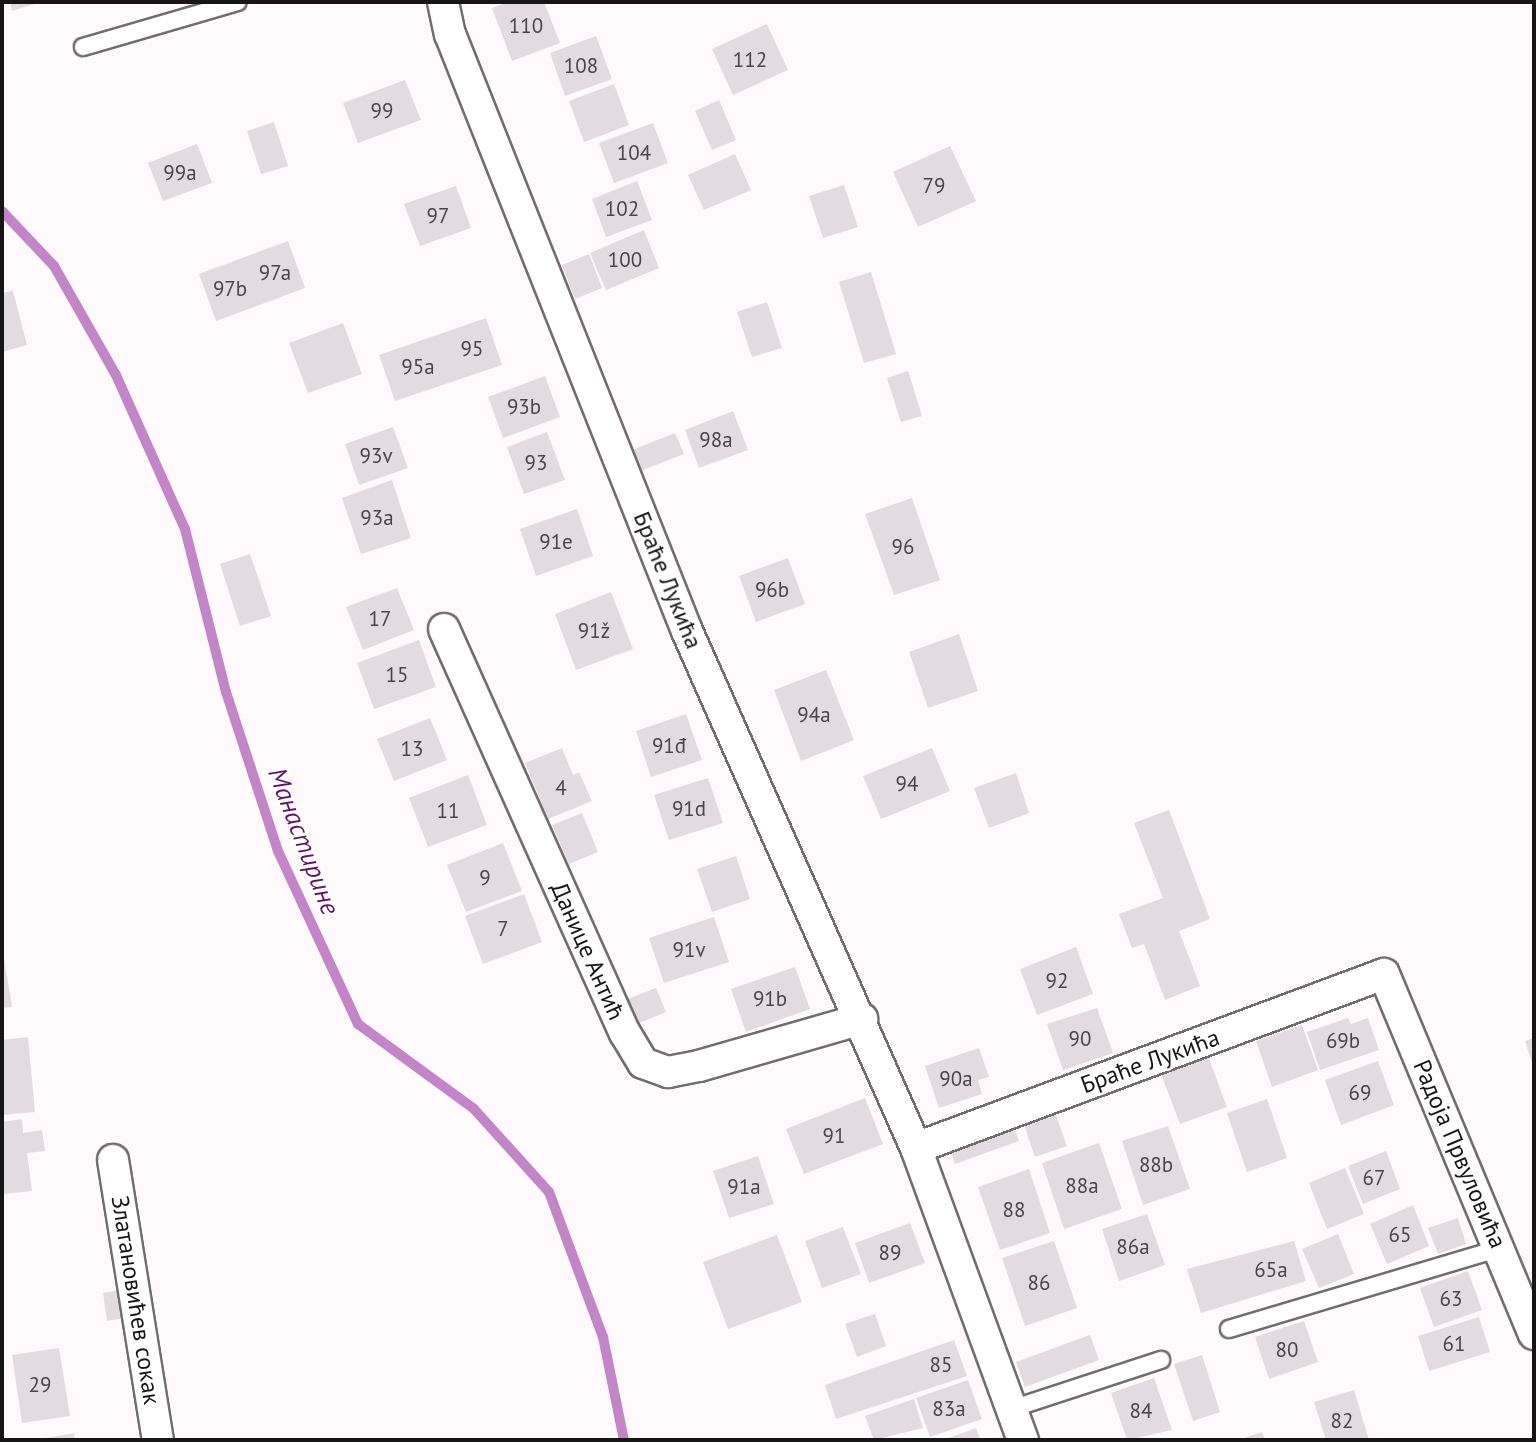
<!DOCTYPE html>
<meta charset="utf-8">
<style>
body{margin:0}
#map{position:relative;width:1536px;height:1442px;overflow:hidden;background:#fef9fa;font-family:"PT Sans",sans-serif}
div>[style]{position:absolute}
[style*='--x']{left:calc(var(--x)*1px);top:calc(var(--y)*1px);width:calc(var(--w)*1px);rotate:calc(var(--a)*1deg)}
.stream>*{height:10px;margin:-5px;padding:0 5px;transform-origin:5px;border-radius:5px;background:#c185c8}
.building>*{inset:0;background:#e2dbdf}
.roads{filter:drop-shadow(2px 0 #736c6d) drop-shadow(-2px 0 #736c6d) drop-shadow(0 2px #736c6d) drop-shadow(0 -2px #736c6d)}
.lane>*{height:16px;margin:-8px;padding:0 8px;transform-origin:8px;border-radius:8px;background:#fff}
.street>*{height:30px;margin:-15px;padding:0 15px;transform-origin:15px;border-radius:15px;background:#fff}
span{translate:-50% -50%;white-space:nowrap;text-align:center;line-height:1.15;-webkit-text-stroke:5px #fff;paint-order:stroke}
.number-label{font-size:21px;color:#4a4648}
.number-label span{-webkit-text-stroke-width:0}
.street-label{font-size:24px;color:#181516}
.water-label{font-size:26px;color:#5e1567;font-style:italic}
.frame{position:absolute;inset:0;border:4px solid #181516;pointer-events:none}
</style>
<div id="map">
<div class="stream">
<div style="--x:2;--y:211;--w:76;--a:46.6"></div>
<div style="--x:54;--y:266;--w:125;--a:60.4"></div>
<div style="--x:116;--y:375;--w:169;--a:65.9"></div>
<div style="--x:185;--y:529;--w:168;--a:75.9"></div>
<div style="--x:226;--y:692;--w:167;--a:71.9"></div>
<div style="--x:278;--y:851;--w:191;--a:65.2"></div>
<div style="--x:358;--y:1024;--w:144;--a:36.2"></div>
<div style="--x:474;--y:1109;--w:112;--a:47.9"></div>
<div style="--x:549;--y:1192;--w:155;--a:69.6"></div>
<div style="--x:603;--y:1337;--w:105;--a:78.5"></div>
</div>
<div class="building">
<div style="clip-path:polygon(10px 2px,40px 2px,12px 11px)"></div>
<div style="clip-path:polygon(509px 2px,544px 2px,560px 43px,512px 61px,492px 8px)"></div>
<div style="clip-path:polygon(767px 24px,788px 70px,733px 95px,712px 49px)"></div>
<div style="clip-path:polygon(596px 36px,612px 79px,565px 96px,550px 53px)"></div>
<div style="clip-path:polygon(405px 80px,421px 120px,358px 143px,343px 103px)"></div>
<div style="clip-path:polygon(614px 84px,629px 125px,584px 142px,569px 101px)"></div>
<div style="clip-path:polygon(719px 100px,736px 140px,712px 150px,695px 111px)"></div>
<div style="clip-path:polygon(274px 122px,288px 166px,261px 174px,247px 131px)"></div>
<div style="clip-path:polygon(653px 123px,668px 163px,614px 183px,599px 143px)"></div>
<div style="clip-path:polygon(197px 144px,212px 183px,163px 201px,148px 163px)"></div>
<div style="clip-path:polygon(950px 146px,976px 201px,918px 227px,893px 172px)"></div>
<div style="clip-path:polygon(735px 154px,751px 190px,704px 210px,688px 175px)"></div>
<div style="clip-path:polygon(637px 181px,652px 220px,606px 237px,592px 199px)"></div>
<div style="clip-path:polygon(844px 185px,858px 227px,823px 238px,809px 196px)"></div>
<div style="clip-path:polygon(456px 186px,471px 228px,420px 246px,404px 204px)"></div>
<div style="clip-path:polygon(644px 230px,659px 268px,606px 290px,590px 253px)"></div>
<div style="clip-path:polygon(288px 241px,305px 288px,216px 321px,199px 274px)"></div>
<div style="clip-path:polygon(589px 254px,602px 288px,575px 299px,562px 265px)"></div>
<div style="clip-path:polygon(871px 272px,896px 354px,864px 363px,839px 282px)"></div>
<div style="clip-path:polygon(13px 291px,27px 345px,2px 352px,2px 293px)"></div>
<div style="clip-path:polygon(767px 302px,782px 348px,752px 357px,737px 312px)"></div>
<div style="clip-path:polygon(486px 318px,502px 365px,395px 401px,379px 355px)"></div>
<div style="clip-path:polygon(343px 323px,362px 374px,308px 393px,289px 343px)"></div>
<div style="clip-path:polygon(908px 371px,922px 416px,901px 422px,887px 378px)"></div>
<div style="clip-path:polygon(545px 376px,560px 417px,503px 438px,488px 397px)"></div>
<div style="clip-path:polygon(733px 411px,748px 450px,699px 468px,685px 430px)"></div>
<div style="clip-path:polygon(393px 427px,408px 468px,359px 485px,345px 444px)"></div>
<div style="clip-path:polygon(547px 432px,565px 480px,524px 494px,507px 447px)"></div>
<div style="clip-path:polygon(675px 433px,684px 454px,640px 471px,632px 450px)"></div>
<div style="clip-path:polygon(392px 480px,411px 538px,361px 554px,342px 498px)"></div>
<div style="clip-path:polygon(912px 498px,940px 580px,894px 595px,865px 514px)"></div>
<div style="clip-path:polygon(577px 509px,593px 556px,536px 576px,520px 529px)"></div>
<div style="clip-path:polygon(250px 554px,271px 616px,240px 626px,220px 564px)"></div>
<div style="clip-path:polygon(788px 558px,805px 604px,756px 622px,739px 576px)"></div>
<div style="clip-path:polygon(397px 588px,414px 630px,363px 650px,346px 607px)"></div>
<div style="clip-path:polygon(611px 592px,633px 649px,576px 670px,555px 614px)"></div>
<div style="clip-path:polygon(959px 634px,978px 691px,928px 708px,909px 652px)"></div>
<div style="clip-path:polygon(419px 640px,436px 687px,374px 709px,357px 663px)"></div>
<div style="clip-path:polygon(826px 670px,854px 740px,801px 761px,774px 690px)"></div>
<div style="clip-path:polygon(686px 714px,702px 760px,651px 777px,636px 731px)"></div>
<div style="clip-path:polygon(430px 718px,447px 760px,394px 781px,377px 739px)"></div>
<div style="clip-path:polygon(562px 748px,573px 775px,579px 772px,592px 801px,548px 819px,525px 763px)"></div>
<div style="clip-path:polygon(932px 748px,950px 791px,881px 819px,863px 776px)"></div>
<div style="clip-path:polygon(1016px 773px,1029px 813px,989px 828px,974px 788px)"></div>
<div style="clip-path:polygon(468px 775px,487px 825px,428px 847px,409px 798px)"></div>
<div style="clip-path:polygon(708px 778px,723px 823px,669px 840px,654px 795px)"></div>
<div style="clip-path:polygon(1169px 810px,1210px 919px,1179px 931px,1200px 986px,1165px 1000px,1144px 944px,1132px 948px,1119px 914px,1163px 898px,1134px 823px)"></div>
<div style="clip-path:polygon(582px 813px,598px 852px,569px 864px,552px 825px)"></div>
<div style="clip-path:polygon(503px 843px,522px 891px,466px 912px,447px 865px)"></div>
<div style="clip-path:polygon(736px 856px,750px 899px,712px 912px,697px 869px)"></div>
<div style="clip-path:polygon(524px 894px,542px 942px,483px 964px,465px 916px)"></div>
<div style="clip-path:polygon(714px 917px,729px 962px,664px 983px,649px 938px)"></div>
<div style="clip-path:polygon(1076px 947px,1093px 994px,1037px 1015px,1020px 969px)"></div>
<div style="clip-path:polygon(4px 959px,12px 1007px,2px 1008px,2px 960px)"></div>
<div style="clip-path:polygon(795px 967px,810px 1009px,746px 1032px,731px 989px)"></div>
<div style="clip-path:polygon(656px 988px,666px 1012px,635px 1025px,625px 1000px)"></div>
<div style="clip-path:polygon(1097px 1008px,1113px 1053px,1063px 1070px,1047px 1024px)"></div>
<div style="clip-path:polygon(1348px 1018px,1351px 1024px,1368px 1018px,1379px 1050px,1320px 1070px,1307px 1032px)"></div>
<div style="clip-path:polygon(1302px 1025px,1318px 1070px,1272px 1087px,1256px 1041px)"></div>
<div style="clip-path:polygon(28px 1037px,35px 1112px,2px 1115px,2px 1040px)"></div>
<div style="clip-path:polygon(1534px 1038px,1534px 1069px,1525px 1041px)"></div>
<div style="clip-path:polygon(979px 1048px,989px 1077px,978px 1080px,982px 1094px,939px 1108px,925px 1066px)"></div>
<div style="clip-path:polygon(1208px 1056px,1227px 1107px,1180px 1124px,1161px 1074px)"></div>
<div style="clip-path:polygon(1378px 1061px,1394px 1105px,1341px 1125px,1325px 1080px)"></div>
<div style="clip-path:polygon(865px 1098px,883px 1144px,804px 1174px,786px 1129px)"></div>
<div style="clip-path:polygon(1267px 1099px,1287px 1158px,1247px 1172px,1227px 1113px)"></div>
<div style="clip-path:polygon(1052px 1105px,1067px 1146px,1035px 1157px,1021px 1116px)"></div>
<div style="clip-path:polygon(22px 1119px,23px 1133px,42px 1130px,45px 1151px,27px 1153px,32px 1191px,4px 1194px,2px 1122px)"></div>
<div style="clip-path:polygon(1011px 1120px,1019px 1141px,955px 1164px,948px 1142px)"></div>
<div style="clip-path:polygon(1168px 1126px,1190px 1189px,1143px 1205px,1122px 1141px)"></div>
<div style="clip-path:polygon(1099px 1143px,1122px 1209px,1064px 1229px,1042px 1163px)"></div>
<div style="clip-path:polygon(1386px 1151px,1400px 1189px,1363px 1204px,1348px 1166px)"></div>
<div style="clip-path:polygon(758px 1156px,774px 1204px,729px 1218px,713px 1171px)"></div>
<div style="clip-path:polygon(1345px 1168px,1364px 1214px,1327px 1229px,1309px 1183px)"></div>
<div style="clip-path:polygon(1029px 1169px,1050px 1233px,1000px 1250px,978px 1187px)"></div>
<div style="clip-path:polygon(1413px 1205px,1429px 1246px,1387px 1264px,1370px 1224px)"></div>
<div style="clip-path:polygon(1147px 1214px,1165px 1265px,1119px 1281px,1102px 1229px)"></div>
<div style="clip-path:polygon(1458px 1218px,1466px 1244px,1438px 1254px,1428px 1228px)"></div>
<div style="clip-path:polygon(910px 1223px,925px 1263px,869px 1283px,855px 1243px)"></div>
<div style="clip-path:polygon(843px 1227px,861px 1274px,822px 1288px,805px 1241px)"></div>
<div style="clip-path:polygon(1338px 1234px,1354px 1274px,1319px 1288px,1302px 1249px)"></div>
<div style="clip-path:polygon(777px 1235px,802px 1302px,728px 1329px,703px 1262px)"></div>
<div style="clip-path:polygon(1054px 1241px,1077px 1308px,1025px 1326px,1002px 1258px)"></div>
<div style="clip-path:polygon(1294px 1241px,1306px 1281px,1201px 1313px,1187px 1269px)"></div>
<div style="clip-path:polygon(1468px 1271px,1482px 1310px,1434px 1327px,1420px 1288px)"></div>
<div style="clip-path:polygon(126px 1289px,131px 1317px,107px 1321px,103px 1293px)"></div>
<div style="clip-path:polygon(875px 1314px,886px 1346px,857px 1357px,845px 1324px)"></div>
<div style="clip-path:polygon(1479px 1317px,1490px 1352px,1429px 1371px,1418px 1336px)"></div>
<div style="clip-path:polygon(1304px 1321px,1318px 1362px,1269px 1379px,1255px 1337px)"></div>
<div style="clip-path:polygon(1090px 1335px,1099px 1360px,1025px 1387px,1016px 1362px)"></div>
<div style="clip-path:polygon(954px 1340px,967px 1376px,836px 1419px,825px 1385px)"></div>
<div style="clip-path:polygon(59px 1348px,70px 1416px,22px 1423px,12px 1355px)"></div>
<div style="clip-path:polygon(1202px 1355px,1220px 1412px,1193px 1421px,1174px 1364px)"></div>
<div style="clip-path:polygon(1154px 1378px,1172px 1430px,1127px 1440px,1111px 1393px)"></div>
<div style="clip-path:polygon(968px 1380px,982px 1419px,930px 1437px,916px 1398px)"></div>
<div style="clip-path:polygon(1354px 1390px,1369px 1440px,1326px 1440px,1314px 1402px)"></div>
<div style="clip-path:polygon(914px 1399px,923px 1428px,874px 1440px,865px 1416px)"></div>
<div style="clip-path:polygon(976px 1428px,980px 1440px,943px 1440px)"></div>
<div style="clip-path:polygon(1262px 1432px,1265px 1440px,1238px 1440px)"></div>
<div style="clip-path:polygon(74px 1433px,75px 1440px,40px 1440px,40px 1439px)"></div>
</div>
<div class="roads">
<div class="lane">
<div style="--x:83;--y:47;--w:161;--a:-16.2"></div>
<div style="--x:1229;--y:1329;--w:283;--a:-16.6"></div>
<div style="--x:1011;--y:1409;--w:158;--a:-18.1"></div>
</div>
<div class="street">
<div style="--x:443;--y:2;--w:33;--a:78"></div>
<div style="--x:450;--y:34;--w:642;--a:68.35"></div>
<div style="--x:687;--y:631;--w:565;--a:66.11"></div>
<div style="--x:916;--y:1148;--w:311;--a:69.9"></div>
<div style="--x:444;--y:629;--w:443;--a:65.9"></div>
<div style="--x:625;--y:1033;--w:35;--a:59"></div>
<div style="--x:643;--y:1063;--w:27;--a:20"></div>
<div style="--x:668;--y:1072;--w:32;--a:-11"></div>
<div style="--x:699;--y:1066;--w:170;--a:-16.1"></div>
<div style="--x:916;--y:1148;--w:499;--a:-20.4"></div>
<div style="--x:1384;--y:974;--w:390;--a:67.4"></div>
<div style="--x:113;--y:1160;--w:284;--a:80.9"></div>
</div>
</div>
<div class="number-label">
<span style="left:526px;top:26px">110</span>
<span style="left:750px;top:60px">112</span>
<span style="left:581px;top:66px">108</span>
<span style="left:382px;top:111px">99</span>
<span style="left:634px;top:153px">104</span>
<span style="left:180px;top:173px">99a</span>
<span style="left:934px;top:186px">79</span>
<span style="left:622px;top:209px">102</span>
<span style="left:438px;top:216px">97</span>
<span style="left:625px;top:260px">100</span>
<span style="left:275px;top:273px">97a</span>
<span style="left:230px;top:289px">97b</span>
<span style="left:472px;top:349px">95</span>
<span style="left:418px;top:367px">95a</span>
<span style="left:524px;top:407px">93b</span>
<span style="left:716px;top:440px">98a</span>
<span style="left:376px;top:456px">93v</span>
<span style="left:536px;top:463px">93</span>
<span style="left:377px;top:518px">93a</span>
<span style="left:556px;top:542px">91e</span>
<span style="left:903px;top:547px">96</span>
<span style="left:772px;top:590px">96b</span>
<span style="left:380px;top:619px">17</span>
<span style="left:594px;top:631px">91ž</span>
<span style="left:397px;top:675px">15</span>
<span style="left:814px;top:715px">94a</span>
<span style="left:669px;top:746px">91đ</span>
<span style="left:412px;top:749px">13</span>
<span style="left:907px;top:784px">94</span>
<span style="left:561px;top:788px">4</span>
<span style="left:689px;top:809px">91d</span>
<span style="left:448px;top:811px">11</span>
<span style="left:485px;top:878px">9</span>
<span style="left:503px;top:929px">7</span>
<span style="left:689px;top:950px">91v</span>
<span style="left:1057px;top:981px">92</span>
<span style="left:770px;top:999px">91b</span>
<span style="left:1080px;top:1039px">90</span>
<span style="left:1343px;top:1041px">69b</span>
<span style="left:956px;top:1079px">90a</span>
<span style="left:1360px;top:1093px">69</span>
<span style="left:834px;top:1136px">91</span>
<span style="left:1156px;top:1165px">88b</span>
<span style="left:1374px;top:1178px">67</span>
<span style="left:1082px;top:1186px">88a</span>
<span style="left:744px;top:1187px">91a</span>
<span style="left:1014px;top:1210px">88</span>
<span style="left:1400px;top:1235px">65</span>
<span style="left:1133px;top:1247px">86a</span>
<span style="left:890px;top:1253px">89</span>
<span style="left:1271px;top:1270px">65a</span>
<span style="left:1039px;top:1283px">86</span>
<span style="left:1451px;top:1299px">63</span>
<span style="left:1454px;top:1344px">61</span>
<span style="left:1287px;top:1350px">80</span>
<span style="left:941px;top:1365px">85</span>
<span style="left:40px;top:1385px">29</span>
<span style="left:949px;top:1409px">83a</span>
<span style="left:1141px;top:1411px">84</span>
<span style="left:1342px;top:1421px">82</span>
</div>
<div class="street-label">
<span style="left:668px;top:580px;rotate:68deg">Браће Лукића</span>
<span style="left:588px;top:951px;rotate:66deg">Данице Антић</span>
<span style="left:1150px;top:1061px;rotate:-20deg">Браће Лукића</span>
<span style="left:1460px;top:1154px;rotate:67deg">Радоја Првуловића</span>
<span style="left:136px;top:1300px;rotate:81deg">Златановићев сокак</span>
</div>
<div class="water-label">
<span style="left:304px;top:841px;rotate:69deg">Манастирине</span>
</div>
<div class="frame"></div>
</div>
